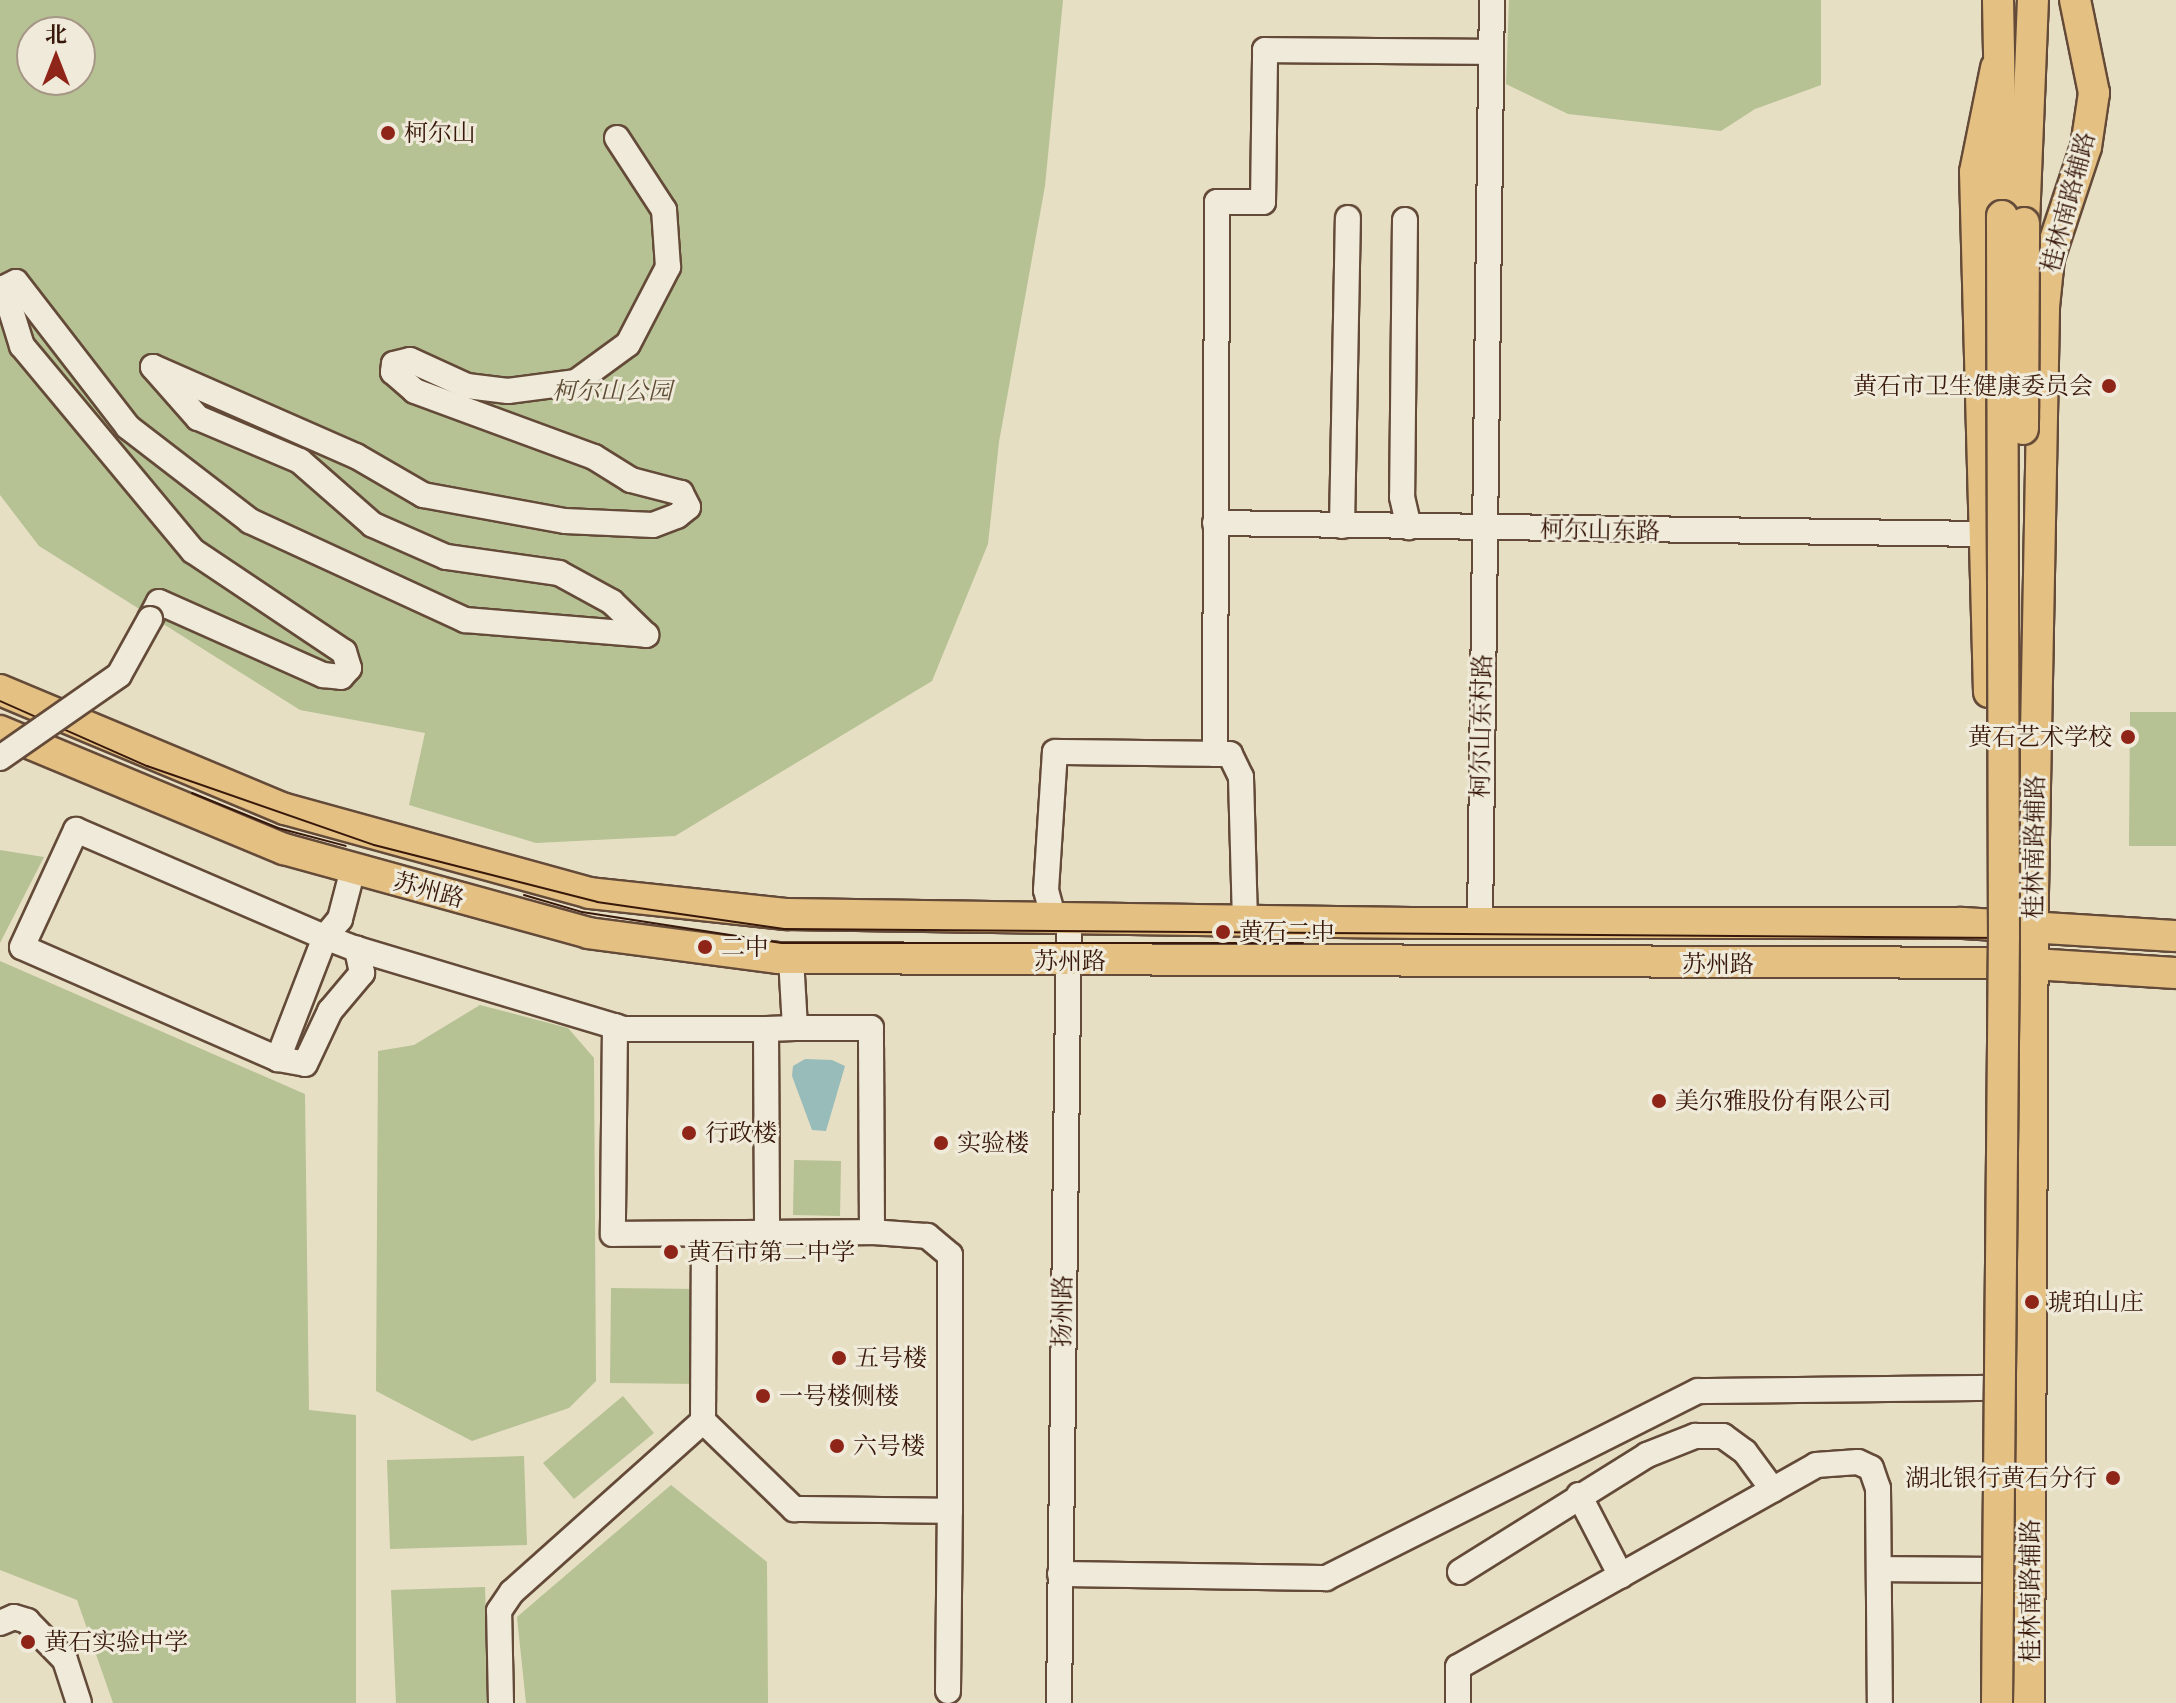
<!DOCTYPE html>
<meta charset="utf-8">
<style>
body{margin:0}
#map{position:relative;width:2176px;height:1703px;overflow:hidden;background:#e7dfc4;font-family:"Gentium Book Plus","Noto Serif SC",serif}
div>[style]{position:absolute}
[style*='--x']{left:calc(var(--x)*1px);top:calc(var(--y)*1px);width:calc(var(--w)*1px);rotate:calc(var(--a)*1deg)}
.green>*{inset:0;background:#b6c194}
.water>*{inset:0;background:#98bcba}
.roads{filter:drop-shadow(2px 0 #644a38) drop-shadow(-2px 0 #644a38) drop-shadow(0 2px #644a38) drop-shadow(0 -2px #644a38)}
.minor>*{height:24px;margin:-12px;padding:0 12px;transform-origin:12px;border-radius:12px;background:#efead9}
.major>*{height:30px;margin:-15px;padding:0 15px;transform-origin:15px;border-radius:15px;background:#e4c082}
.tram>*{height:2px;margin:-1px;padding:0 1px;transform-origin:1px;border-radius:1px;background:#38180a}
.bridges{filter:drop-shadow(2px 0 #644a38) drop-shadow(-2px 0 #644a38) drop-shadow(0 2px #644a38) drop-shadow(0 -2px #644a38)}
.minor-bridge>*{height:24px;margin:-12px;padding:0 12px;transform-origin:12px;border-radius:12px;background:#efead9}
.major-bridge>*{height:30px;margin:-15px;padding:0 15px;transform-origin:15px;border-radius:15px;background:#e4c082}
.dots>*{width:22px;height:22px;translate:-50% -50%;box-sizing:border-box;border:4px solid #efead9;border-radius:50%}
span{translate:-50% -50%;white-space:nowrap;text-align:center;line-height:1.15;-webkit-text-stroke:6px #efead9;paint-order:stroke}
.poi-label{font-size:24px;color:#38180a}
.left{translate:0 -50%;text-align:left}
.right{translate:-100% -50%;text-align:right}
.street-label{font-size:24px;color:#38180a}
.park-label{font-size:24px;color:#5e4b33;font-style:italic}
.north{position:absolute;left:16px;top:16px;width:80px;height:80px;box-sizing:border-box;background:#efead9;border:2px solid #a69686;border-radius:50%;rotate:0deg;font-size:22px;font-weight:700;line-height:32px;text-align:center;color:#38180a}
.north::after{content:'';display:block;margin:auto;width:28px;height:36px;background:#8f2418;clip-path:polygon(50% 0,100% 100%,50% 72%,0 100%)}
</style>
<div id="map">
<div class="green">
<div style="clip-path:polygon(evenodd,0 0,1063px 0,1045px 186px,999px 442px,988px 544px,932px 681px,675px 836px,536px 843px,409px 805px,425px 733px,300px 710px,39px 546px,0 495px,0 0,32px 32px,80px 32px,80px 80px,32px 80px,32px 32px)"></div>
<div style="clip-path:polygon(1509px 0,1821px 0,1821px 85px,1755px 109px,1721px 131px,1568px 114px,1506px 84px)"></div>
<div style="clip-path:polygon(2130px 712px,2176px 712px,2176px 846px,2129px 846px)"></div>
<div style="clip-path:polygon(0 850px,44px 857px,0 943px)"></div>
<div style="clip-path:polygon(0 961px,305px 1094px,309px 1410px,356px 1415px,356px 1703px,113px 1703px,77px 1600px,0 1570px)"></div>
<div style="clip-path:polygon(480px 1005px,568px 1028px,594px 1058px,596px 1381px,569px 1408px,472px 1441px,376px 1391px,378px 1051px,414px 1045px)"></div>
<div style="clip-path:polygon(794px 1160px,841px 1161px,840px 1216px,793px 1215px)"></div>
<div style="clip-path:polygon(611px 1288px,700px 1289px,699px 1384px,610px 1383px)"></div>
<div style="clip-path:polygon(623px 1396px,654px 1433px,574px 1499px,543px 1463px)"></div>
<div style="clip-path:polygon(524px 1456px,527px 1545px,390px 1549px,387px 1460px)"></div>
<div style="clip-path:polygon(671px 1485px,767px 1562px,768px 1703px,526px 1703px,517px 1617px)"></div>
<div style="clip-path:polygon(485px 1587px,489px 1703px,396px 1703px,391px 1590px)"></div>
</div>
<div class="water">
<div style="clip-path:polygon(805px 1059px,832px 1060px,845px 1066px,826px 1131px,812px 1130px,792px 1076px,793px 1066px)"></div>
</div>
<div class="roads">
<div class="minor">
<div style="--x:1405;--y:220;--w:277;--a:90.6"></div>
<div style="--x:1402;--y:497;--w:31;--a:77"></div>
<div style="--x:1215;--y:523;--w:770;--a:0.82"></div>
<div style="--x:1342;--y:526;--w:308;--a:-88.9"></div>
<div style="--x:150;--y:619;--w:19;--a:-62"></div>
<div style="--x:159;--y:602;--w:180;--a:24"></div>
<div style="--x:323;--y:675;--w:18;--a:6"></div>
<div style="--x:341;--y:677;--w:12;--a:-48"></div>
<div style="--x:349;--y:668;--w:17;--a:-107"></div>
<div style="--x:344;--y:652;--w:182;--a:-146.2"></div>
<div style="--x:193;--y:551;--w:267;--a:-129.8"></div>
<div style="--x:22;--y:346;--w:61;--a:-107.2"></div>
<div style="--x:4;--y:288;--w:13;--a:-27"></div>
<div style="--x:16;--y:282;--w:183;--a:52.3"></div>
<div style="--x:128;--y:427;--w:154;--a:37.6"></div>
<div style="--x:250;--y:521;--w:237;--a:24.7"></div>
<div style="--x:465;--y:620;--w:182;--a:4.7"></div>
<div style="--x:646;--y:635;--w:47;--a:-135.9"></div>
<div style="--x:612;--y:602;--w:60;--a:-151.3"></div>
<div style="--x:559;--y:573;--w:114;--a:-171.9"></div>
<div style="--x:446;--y:557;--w:80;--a:-156.3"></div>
<div style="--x:373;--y:525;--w:97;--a:-138.8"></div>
<div style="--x:300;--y:461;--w:111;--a:-157.1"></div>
<div style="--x:198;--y:418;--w:68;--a:-131.4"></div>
<div style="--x:153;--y:367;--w:222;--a:23.7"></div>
<div style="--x:356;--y:456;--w:78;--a:30.2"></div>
<div style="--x:423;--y:495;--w:144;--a:10.4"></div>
<div style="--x:565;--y:521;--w:88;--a:2.6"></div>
<div style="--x:653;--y:525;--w:26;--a:-21"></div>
<div style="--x:677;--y:516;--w:14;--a:-39"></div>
<div style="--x:688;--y:507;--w:16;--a:-117"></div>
<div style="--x:681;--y:493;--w:52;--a:-165.4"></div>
<div style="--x:631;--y:480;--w:44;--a:-148.1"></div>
<div style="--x:594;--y:457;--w:191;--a:-159.8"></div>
<div style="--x:415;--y:391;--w:29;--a:-139"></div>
<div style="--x:393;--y:372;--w:8;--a:-83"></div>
<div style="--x:394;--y:364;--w:16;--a:-14"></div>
<div style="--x:410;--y:360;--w:63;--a:24.5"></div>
<div style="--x:467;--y:386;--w:41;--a:7"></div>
<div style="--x:508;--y:391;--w:69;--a:-7.5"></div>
<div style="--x:576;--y:382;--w:64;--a:-36.2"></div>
<div style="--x:628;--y:344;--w:87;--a:-62.5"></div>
<div style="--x:668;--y:267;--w:57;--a:-94"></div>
<div style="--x:664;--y:210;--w:86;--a:-123.1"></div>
<div style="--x:353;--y:869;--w:52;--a:104.6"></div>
<div style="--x:340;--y:919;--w:23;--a:130"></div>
<div style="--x:325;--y:937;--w:131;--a:111.1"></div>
<div style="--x:278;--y:1059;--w:279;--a:-156.4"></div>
<div style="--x:22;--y:947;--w:129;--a:-65.2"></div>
<div style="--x:76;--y:830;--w:271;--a:23.3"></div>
<div style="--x:325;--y:937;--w:34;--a:21"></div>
<div style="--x:357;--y:949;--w:278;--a:16.7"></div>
<div style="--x:623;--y:1029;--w:143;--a:0"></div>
<div style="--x:1054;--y:920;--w:31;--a:-105"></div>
<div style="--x:1046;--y:890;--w:138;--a:-86.3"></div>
<div style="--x:1055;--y:752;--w:160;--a:0.7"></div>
<div style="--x:1245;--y:921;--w:144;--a:-91.6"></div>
<div style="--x:1241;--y:777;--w:25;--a:-116"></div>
<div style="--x:1230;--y:754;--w:15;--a:180"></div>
<div style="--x:1215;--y:754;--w:552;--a:-89.79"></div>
<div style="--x:1217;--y:202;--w:46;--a:0"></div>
<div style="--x:1263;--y:202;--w:152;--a:-89.2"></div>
<div style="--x:1265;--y:50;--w:226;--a:0.5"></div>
<div style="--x:1480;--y:923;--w:923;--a:-89.26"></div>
<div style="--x:791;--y:958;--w:70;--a:86.7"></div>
<div style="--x:795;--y:1028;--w:29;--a:178"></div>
<div style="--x:766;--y:1029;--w:204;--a:89.7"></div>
<div style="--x:767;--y:1233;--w:105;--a:-0.5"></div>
<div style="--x:872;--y:1232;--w:204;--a:-90.3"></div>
<div style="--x:871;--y:1028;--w:76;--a:180"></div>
<div style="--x:615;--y:1026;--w:208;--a:90.6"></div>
<div style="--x:613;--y:1234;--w:154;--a:-0.4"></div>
<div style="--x:278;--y:1059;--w:27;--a:10"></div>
<div style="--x:305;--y:1064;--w:59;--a:-64.7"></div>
<div style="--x:330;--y:1011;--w:50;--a:-49.9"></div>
<div style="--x:362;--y:973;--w:25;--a:-102"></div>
<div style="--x:703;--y:1421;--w:127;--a:44"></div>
<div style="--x:794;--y:1509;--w:156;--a:0.7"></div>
<div style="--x:950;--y:1511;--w:256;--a:-90"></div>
<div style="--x:950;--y:1255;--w:30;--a:-140"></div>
<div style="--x:927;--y:1236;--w:55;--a:-175.8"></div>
<div style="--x:1579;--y:1495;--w:91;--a:62.6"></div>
<div style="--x:1880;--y:1569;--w:107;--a:0.5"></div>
<div style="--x:1460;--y:1572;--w:221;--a:-32"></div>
<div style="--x:1647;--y:1455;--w:52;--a:-21.6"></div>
<div style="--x:1695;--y:1436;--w:28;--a:0"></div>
<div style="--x:1723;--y:1436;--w:27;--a:36"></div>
<div style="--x:1745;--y:1452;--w:47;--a:53.6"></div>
<div style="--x:1060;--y:1574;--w:266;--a:0.9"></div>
<div style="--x:1326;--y:1578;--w:416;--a:-26.7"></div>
<div style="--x:1698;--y:1391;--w:289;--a:-0.6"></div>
<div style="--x:0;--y:1623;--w:15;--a:-23"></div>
<div style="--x:14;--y:1617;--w:14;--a:17"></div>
<div style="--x:27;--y:1621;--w:54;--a:45.7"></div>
<div style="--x:65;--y:1660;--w:45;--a:72"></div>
<div style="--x:948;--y:1691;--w:180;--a:-89.4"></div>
<div style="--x:501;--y:1703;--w:92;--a:-91.2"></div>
<div style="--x:499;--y:1611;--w:23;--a:-56"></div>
<div style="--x:512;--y:1592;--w:256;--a:-41.8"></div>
<div style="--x:703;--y:1421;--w:187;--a:-89.7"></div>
<div style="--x:1059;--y:1703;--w:783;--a:-89.27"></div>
<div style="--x:1458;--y:1703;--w:36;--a:-90"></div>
<div style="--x:1458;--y:1667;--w:411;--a:-29.4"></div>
<div style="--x:1816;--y:1465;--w:42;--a:-4.1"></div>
<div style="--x:1858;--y:1462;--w:14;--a:25"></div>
<div style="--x:1871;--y:1468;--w:21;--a:71"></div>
<div style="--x:1878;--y:1488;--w:215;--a:89.5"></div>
</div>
<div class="major">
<div style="--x:1998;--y:0;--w:216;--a:88.9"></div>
<div style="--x:2024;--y:223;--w:223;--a:-87.7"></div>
<div style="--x:0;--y:690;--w:309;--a:22.7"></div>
<div style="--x:285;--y:809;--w:315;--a:15.4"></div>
<div style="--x:589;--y:893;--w:199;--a:6.1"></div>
<div style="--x:787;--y:914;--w:625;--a:0.83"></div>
<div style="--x:1412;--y:923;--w:550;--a:0"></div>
<div style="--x:1962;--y:923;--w:214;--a:3.5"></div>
<div style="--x:1989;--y:692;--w:520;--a:-91.54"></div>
<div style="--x:1975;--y:172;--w:106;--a:-78.6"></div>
<div style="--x:0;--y:731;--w:308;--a:22.6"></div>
<div style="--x:284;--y:849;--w:315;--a:15.4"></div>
<div style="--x:588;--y:933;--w:191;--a:7.5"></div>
<div style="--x:777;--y:958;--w:1240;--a:0.23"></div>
<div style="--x:2017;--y:963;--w:159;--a:3.6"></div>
<div style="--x:2029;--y:1703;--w:810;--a:-89.72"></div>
<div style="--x:2033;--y:893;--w:586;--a:-88.92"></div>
<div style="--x:2044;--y:307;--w:49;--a:-84.2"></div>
<div style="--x:2049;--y:258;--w:117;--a:-71.6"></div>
<div style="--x:2086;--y:147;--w:55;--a:-81.6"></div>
<div style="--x:2094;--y:93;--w:95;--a:-101.5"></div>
</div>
</div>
<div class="tram">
<div style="--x:0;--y:701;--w:161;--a:23.9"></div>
<div style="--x:147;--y:766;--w:240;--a:19.2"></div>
<div style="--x:374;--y:845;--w:230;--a:14.3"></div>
<div style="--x:597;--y:902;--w:189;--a:8.2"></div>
<div style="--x:784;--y:929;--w:1220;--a:0.42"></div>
<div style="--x:2004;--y:938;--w:15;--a:48"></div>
<div style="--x:2014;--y:949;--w:32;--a:85"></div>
<div style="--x:2017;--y:981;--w:722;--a:90.48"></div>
<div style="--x:192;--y:793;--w:93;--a:22.1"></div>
<div style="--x:278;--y:828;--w:70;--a:14.8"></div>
<div style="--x:524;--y:895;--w:60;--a:16.3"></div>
<div style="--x:582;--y:912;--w:202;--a:8.8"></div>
<div style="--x:782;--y:943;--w:521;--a:0"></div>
</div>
<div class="bridges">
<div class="minor-bridge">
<div style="--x:0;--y:758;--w:145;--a:-34.9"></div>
<div style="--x:119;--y:675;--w:64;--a:-61"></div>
</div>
<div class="major-bridge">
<div style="--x:2023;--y:429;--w:206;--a:-89.7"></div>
<div style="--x:1997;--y:1703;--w:765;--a:-89.48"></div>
<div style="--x:2004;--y:938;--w:722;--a:-90.16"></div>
</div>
</div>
<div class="dots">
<div style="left:388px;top:133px;background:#8f2418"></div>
<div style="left:2109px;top:386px;background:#8f2418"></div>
<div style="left:2128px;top:737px;background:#8f2418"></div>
<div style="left:1223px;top:932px;background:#8f2418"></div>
<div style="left:705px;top:947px;background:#8f2418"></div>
<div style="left:1659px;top:1101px;background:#8f2418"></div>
<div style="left:689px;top:1133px;background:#8f2418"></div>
<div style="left:941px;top:1143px;background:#8f2418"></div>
<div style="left:671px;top:1252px;background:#8f2418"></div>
<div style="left:2032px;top:1302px;background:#8f2418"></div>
<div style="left:839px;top:1358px;background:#8f2418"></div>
<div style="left:763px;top:1396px;background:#8f2418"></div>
<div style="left:837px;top:1446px;background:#8f2418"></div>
<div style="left:2113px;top:1478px;background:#8f2418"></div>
<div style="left:28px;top:1642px;background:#8f2418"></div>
</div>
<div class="poi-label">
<span class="left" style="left:404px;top:133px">柯尔山</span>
<span class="right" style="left:2093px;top:386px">黄石市卫生健康委员会</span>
<span class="right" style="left:2112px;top:737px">黄石艺术学校</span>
<span class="left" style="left:1239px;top:932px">黄石二中</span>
<span class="left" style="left:721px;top:947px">二中</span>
<span class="left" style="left:1675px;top:1101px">美尔雅股份有限公司</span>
<span class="left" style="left:705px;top:1133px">行政楼</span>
<span class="left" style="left:957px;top:1143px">实验楼</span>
<span class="left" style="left:687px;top:1252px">黄石市第二中学</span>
<span class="left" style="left:2048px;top:1302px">琥珀山庄</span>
<span class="left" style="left:855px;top:1358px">五号楼</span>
<span class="left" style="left:779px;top:1396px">一号楼侧楼</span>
<span class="left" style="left:853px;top:1446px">六号楼</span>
<span class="right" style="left:2097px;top:1478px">湖北银行黄石分行</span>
<span class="left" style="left:44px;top:1642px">黄石实验中学</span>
</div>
<div class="street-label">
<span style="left:2068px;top:202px;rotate:-75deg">桂林南路辅路</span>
<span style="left:1600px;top:530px;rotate:1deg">柯尔山东路</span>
<span style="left:1481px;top:726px;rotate:-89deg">柯尔山东村路</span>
<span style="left:2034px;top:847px;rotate:-89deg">桂林南路辅路</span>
<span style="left:429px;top:890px;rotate:15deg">苏州路</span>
<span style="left:1070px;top:961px">苏州路</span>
<span style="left:1718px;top:964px">苏州路</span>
<span style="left:1062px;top:1311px;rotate:-89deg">扬州路</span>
<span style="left:2030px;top:1591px;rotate:-90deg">桂林南路辅路</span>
</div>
<div class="park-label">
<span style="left:612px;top:391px">柯尔山公园</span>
</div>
<div class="north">北</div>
</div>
